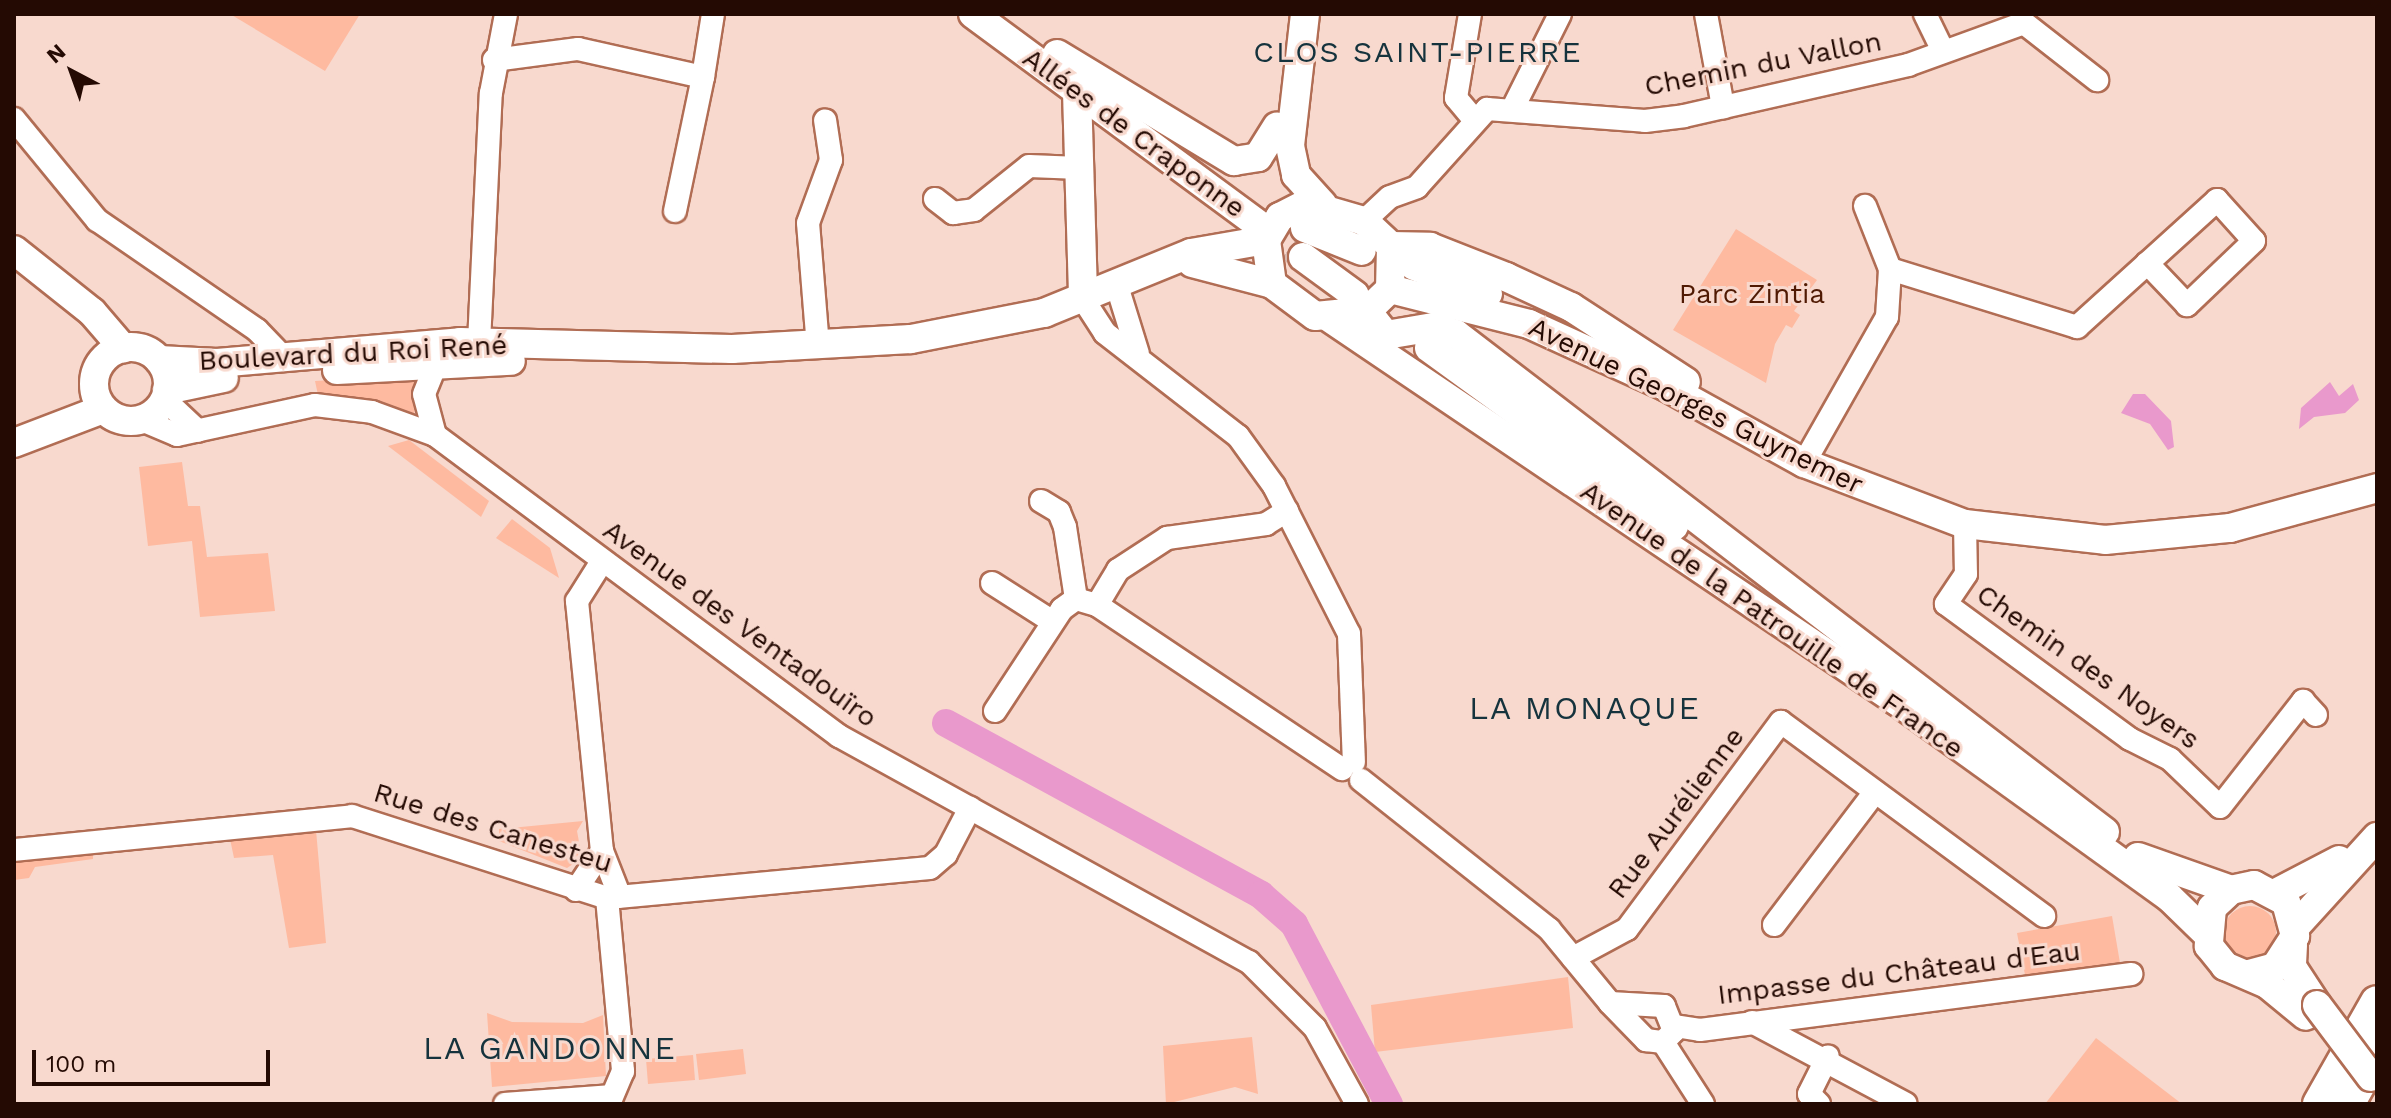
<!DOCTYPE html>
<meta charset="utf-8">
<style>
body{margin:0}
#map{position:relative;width:2391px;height:1118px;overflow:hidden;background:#f8d9ce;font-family:"Work Sans",sans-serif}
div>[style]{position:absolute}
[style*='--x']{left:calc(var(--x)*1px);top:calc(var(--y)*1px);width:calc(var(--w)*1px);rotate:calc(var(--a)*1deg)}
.green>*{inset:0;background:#febaa0}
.round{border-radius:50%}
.water>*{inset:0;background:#e999cc}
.river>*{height:28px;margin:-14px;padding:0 14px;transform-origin:14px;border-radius:14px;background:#e999cc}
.major-tunnel>*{height:28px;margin-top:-14px;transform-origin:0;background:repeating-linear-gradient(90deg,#d8bab0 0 28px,transparent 0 42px)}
.roads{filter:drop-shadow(2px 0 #b16d54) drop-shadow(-2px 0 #b16d54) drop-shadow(0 2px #b16d54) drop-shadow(0 -2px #b16d54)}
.minor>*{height:22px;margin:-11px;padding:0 11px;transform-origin:11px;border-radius:11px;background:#fff}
.major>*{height:28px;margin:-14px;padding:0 14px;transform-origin:14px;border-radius:14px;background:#fff}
.major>.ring{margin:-14px;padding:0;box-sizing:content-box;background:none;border:28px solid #fff;border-radius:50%}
.highway>*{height:32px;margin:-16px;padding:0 16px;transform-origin:16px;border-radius:16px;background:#fff}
.bridges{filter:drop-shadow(2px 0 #b16d54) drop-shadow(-2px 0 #b16d54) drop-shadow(0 2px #b16d54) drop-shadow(0 -2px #b16d54)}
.major-bridge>*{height:28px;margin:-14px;padding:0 14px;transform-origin:14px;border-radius:14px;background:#fff}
span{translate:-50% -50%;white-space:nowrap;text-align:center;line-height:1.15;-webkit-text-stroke:6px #f8d9ce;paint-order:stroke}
.street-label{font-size:28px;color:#240a03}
.park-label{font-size:28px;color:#501a03}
.neighbourhood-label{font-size:30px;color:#15333d;letter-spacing:2px}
.quarter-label{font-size:32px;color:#15333d;letter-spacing:2px}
.frame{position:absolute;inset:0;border:16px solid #240a03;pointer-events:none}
.north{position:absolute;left:32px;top:32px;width:80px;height:80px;-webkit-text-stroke:6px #f8d9ce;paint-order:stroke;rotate:319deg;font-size:22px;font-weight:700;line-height:32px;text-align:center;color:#240a03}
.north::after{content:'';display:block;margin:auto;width:28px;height:36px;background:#240a03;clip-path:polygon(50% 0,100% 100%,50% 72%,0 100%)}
.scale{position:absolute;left:32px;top:1050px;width:238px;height:36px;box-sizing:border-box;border:4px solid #240a03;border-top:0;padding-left:10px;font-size:24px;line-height:28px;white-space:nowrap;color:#240a03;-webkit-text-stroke:6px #f8d9ce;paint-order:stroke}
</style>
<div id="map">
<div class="green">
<div style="clip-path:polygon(230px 14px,360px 14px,325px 71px)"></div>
<div style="clip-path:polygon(1736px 229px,1817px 280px,1794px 311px,1800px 315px,1792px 328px,1786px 325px,1775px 344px,1766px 383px,1673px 330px)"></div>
<div style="clip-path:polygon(421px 375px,414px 415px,366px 399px,318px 395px,315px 381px)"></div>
<div style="clip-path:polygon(409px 440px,489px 501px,481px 517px,388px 446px)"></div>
<div style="clip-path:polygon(182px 462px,188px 506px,200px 506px,207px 557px,268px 553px,275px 611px,200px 617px,192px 541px,148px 546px,139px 467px)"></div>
<div style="clip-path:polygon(512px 519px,550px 548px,559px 578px,496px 538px)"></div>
<div style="clip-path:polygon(583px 821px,577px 831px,582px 858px,567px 868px,499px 841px,499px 829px)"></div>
<div style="clip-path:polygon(316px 830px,326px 943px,289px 948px,273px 855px,234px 858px,230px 839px)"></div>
<div style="clip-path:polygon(93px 852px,93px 859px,35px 867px,29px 878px,14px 880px,14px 860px)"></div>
<div class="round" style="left:2224px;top:906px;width:52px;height:52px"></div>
<div style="clip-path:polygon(2112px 916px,2120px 963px,2026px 980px,2017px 933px)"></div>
<div style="clip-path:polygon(1568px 977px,1573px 1028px,1375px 1052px,1371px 1005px)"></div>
<div style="clip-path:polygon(487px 1013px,512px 1022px,583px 1023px,603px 1015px,606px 1076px,492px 1087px)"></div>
<div style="clip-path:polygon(1252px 1037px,1258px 1094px,1235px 1087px,1166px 1104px,1163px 1046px)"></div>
<div style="clip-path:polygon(2096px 1038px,2182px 1104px,2045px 1104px)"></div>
<div style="clip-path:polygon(743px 1049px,746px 1074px,699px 1080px,696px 1054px)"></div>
<div style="clip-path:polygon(693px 1055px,695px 1080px,648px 1084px,646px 1059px)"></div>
</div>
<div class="water">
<div style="clip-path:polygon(2330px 382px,2339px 396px,2353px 384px,2359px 400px,2345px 413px,2314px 417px,2299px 429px,2301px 408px)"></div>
<div style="clip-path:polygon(2133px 394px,2145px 394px,2171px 421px,2174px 447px,2168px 450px,2150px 424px,2121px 413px)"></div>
</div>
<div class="river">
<div style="--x:946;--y:723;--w:359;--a:28.6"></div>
<div style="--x:1261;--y:895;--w:44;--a:41.3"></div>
<div style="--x:1294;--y:924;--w:204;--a:62.2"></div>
</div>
<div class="major-tunnel">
<div style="--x:1256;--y:223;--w:58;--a:35.9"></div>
</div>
<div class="roads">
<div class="minor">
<div style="--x:1470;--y:14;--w:85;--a:99.5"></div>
<div style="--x:1456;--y:98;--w:26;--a:50"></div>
<div style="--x:1706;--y:14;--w:95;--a:79.6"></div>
<div style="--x:1925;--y:14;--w:39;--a:64"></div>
<div style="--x:494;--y:60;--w:85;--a:-7.5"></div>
<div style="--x:578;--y:49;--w:128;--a:12.6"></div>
<div style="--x:703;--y:77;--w:64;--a:-81"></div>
<div style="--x:1513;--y:108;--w:105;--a:-63.4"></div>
<div style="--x:14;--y:119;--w:131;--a:50.6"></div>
<div style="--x:97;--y:220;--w:194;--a:34.5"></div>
<div style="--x:257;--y:330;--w:36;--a:46"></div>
<div style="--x:935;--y:199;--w:23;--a:38"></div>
<div style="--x:953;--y:213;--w:21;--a:-8"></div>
<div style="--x:974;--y:210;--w:70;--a:-38.7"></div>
<div style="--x:1029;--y:166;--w:51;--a:2.2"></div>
<div style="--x:675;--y:211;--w:137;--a:-78.2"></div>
<div style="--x:1364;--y:221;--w:35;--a:-43"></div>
<div style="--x:1390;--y:197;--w:29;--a:-20"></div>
<div style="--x:1417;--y:187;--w:105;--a:-48.1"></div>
<div style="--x:1487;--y:109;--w:158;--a:4.3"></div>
<div style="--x:1645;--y:121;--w:39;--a:-7"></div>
<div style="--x:1684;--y:116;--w:230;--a:-12.8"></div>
<div style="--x:1908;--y:65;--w:123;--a:-19.9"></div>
<div style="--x:2024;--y:23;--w:93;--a:38"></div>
<div style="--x:1890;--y:269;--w:196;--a:17.2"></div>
<div style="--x:2077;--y:327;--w:189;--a:-42.2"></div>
<div style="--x:2217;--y:200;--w:55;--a:47.9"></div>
<div style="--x:2254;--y:241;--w:93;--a:136.3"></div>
<div style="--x:2187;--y:305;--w:58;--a:-133.6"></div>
<div style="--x:1117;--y:286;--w:71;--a:72.8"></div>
<div style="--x:1083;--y:299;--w:40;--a:57.1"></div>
<div style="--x:1105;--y:333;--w:168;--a:37.8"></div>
<div style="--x:1238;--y:436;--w:62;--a:54.2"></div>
<div style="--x:1274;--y:486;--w:166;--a:63.1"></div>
<div style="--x:1349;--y:634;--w:128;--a:87.8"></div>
<div style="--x:479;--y:343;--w:250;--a:-87.3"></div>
<div style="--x:491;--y:93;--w:80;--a:-79.2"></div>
<div style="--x:818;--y:347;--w:124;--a:-94.6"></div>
<div style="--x:808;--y:223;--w:67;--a:-69.9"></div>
<div style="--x:831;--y:160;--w:40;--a:-98.5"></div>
<div style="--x:165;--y:400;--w:45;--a:43.2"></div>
<div style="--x:142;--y:420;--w:38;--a:23"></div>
<div style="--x:177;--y:435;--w:141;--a:-12.3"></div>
<div style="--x:315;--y:405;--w:57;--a:7"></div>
<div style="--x:372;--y:412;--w:67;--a:20.1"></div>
<div style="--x:435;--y:435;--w:504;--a:36.69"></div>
<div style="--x:839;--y:736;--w:468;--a:28.9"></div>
<div style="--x:1249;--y:962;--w:93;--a:45"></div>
<div style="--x:1315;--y:1028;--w:87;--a:61.1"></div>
<div style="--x:435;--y:435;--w:42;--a:-105"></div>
<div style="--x:424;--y:394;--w:32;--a:-68"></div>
<div style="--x:1804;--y:463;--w:168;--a:-60.4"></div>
<div style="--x:1887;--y:317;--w:48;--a:-86.4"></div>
<div style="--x:1890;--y:269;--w:68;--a:-111.6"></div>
<div style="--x:1041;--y:501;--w:21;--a:31"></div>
<div style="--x:1059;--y:512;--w:16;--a:68"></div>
<div style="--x:1065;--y:527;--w:73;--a:81.3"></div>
<div style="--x:1965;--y:524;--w:50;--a:88.9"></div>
<div style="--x:1966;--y:574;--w:36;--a:124"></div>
<div style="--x:1946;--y:604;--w:228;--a:36.3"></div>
<div style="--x:2130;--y:739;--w:45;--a:26.6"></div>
<div style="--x:2170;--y:759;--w:69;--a:43.8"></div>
<div style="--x:2220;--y:807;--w:135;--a:-51.9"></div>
<div style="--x:2303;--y:701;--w:19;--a:47"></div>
<div style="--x:601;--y:563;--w:45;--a:122.3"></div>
<div style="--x:577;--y:601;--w:251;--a:84.3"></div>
<div style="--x:992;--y:583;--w:72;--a:32.6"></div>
<div style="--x:1097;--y:605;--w:41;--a:-59"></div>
<div style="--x:1118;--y:570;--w:59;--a:-33.1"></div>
<div style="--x:1167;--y:538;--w:100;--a:-8"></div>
<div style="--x:1266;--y:524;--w:25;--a:-32"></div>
<div style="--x:995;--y:711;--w:122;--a:-56.7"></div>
<div style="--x:1062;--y:609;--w:17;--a:-36"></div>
<div style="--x:1076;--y:599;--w:22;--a:16"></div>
<div style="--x:1097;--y:605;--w:295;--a:33.8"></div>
<div style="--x:1361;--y:780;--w:240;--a:38.4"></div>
<div style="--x:1549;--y:929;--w:96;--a:50.5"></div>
<div style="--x:1610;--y:1003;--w:52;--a:45.8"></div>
<div style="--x:1646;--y:1040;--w:17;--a:7"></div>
<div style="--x:1663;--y:1042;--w:16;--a:-45"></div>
<div style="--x:1674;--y:1031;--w:27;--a:-112"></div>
<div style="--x:1664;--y:1006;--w:54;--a:-176.8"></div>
<div style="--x:14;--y:850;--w:340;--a:-5.7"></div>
<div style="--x:352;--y:816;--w:268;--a:17.8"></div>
<div style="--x:607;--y:898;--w:324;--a:-5.3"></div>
<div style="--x:930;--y:868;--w:21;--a:-41"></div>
<div style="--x:946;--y:854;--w:52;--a:-62.4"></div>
<div style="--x:576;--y:890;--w:47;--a:-56.3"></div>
<div style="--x:602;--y:851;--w:49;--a:68.6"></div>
<div style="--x:607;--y:898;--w:174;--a:84.7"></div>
<div style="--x:623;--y:1071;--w:36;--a:113"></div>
<div style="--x:1774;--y:925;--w:167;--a:-52.8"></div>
<div style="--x:1573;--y:958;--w:61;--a:-28.2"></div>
<div style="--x:1627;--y:929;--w:258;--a:-53.4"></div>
<div style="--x:1781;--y:722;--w:327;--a:36.4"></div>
<div style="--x:1752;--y:1022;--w:174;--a:28"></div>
<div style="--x:1675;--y:1026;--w:25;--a:9"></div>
<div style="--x:1700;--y:1030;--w:435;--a:-7.4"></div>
<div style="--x:1663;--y:1042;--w:74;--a:57.2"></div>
<div style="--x:505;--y:1104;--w:107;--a:-4.3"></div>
<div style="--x:1819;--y:1104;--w:14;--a:-135"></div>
<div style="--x:1809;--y:1094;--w:42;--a:-63.4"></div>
</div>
<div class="major">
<div style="--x:973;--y:14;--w:352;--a:36.4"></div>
<div style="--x:1305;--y:14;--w:133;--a:96.5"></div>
<div style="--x:1290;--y:146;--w:30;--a:78"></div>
<div style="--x:1296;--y:175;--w:40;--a:48"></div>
<div style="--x:1057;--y:54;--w:207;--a:31.2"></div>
<div style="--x:1234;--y:161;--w:24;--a:-9"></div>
<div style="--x:1258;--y:157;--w:36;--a:-58"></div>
<div style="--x:1077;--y:92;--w:207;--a:88.3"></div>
<div style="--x:1305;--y:204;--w:61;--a:16.1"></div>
<div style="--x:1364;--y:221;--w:37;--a:43"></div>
<div style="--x:1391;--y:246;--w:43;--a:91.3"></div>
<div style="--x:1390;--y:289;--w:32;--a:136"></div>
<div style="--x:1367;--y:311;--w:52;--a:174.5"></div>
<div style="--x:1315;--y:316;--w:54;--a:-143.3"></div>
<div style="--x:1272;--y:284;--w:44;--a:-97.8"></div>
<div style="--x:1266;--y:240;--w:27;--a:-59"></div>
<div style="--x:1280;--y:217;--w:28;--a:-27"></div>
<div style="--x:1305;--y:228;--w:61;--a:22"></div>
<div style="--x:1391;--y:246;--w:39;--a:1"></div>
<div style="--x:1430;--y:247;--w:82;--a:21.5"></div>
<div style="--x:1506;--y:277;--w:72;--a:24.8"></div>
<div style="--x:1571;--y:307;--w:137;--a:33.1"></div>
<div style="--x:14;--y:250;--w:100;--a:38.5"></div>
<div style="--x:92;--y:312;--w:48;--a:49.3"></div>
<div style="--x:1303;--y:257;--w:64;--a:36.2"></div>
<div style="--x:1192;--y:263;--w:83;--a:14.7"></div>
<div style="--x:1414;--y:266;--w:79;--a:20.7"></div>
<div style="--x:1390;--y:289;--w:143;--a:14.1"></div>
<div style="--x:1529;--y:324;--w:152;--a:24.5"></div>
<div style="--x:1667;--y:387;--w:157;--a:29"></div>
<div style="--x:1804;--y:463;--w:172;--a:20.8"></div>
<div style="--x:1965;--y:524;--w:141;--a:6.5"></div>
<div style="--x:2105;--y:540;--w:126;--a:-5.5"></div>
<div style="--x:2230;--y:528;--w:152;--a:-15.2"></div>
<div style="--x:1367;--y:311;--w:31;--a:52"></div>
<div style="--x:1386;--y:335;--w:49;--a:-9.5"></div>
<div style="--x:1434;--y:327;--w:23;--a:18"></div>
<div style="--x:1456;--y:334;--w:818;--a:37.5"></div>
<div style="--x:1331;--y:319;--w:683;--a:34.02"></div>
<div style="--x:1897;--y:701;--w:335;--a:35.8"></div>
<div style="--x:2169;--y:897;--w:52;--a:44.2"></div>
<div class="ring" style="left:94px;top:347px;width:46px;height:46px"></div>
<div style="--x:1429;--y:348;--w:303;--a:36"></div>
<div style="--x:159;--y:360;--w:58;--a:3"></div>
<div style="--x:217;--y:363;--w:244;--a:-4.9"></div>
<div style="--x:460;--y:342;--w:272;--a:1.5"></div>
<div style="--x:732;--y:349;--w:179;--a:-3.2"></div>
<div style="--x:911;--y:339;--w:136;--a:-11.1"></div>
<div style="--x:1044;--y:313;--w:159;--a:-22.2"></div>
<div style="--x:1191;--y:253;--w:76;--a:-9.8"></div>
<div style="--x:337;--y:370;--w:174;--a:-3"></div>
<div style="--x:167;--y:390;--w:58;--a:-11.9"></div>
<div style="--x:14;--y:443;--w:95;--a:-20.9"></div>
<div style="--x:2138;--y:857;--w:99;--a:19.5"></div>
<div style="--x:2276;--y:893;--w:71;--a:-27.6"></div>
<div style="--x:2295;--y:927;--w:122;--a:-47.7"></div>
<div style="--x:2293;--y:945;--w:22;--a:93"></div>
<div style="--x:2292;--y:967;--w:45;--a:56.7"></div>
<div style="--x:2249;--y:974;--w:27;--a:-15"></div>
<div style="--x:2275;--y:967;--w:37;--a:-57"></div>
<div style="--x:2295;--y:936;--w:35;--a:-105"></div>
<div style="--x:2286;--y:902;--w:36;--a:-152"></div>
<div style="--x:2254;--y:885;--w:24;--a:168"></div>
<div style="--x:2231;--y:890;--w:26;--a:137"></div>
<div style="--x:2212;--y:908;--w:38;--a:95"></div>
<div style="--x:2209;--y:946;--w:26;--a:51"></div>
<div style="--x:2225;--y:966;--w:46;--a:23.2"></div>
<div style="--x:2267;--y:984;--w:50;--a:39.4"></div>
</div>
<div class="highway">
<div style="--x:2319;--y:1104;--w:117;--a:-60.4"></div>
<div style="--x:2348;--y:1104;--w:59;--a:-60.4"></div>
</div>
</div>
<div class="bridges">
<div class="major-bridge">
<div style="--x:2317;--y:1005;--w:90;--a:53.1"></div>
</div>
</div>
<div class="street-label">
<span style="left:1763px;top:64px;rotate:-11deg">Chemin du Vallon</span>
<span style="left:1134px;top:133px;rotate:36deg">Allées de Craponne</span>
<span style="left:353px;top:353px;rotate:-3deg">Boulevard du Roi René</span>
<span style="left:1696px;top:406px;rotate:26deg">Avenue Georges Guynemer</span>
<span style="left:1772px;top:620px;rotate:35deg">Avenue de la Patrouille de France</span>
<span style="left:740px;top:624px;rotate:36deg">Avenue des Ventadouïro</span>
<span style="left:2088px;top:667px;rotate:35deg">Chemin des Noyers</span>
<span style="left:1676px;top:813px;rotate:-53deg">Rue Aurélienne</span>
<span style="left:493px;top:828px;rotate:17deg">Rue des Canesteu</span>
<span style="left:1899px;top:973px;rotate:-7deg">Impasse du Château d'Eau</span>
</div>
<div class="park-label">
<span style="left:1752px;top:294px">Parc Zintia</span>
</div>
<div class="neighbourhood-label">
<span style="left:1418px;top:52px">CLOS SAINT-PIERRE</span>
</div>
<div class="quarter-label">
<span style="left:1585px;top:708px">LA MONAQUE</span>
<span style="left:550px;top:1048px">LA GANDONNE</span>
</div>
<div class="frame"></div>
<div class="north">N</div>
<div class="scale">100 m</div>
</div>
